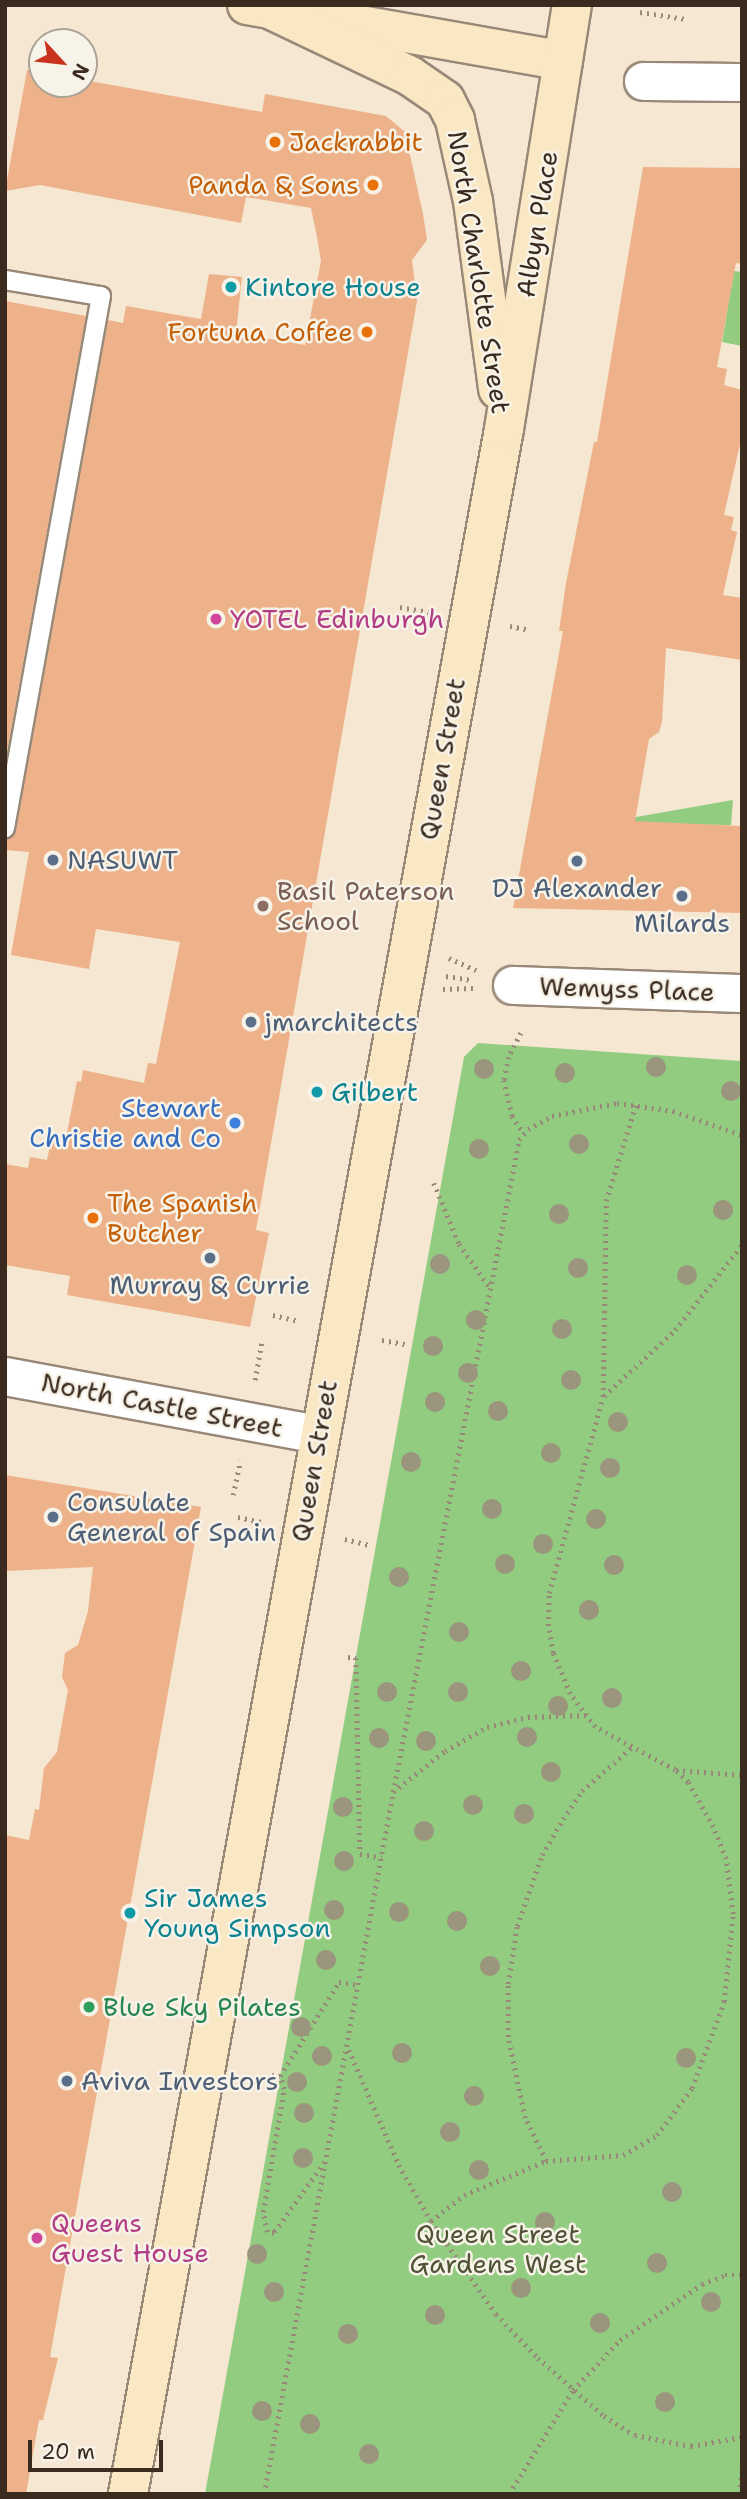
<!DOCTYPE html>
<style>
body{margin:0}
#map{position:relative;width:747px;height:2499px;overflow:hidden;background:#f5e7d2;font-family:"Shantell Sans",sans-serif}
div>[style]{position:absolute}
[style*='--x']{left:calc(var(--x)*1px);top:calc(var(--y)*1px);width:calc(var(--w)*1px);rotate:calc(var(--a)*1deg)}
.green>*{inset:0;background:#91cc80}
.building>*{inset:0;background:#edb28a}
.path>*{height:4.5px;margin-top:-2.25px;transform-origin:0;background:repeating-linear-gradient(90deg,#988878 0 2px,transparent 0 7px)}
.roads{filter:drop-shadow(2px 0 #988878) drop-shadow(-2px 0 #988878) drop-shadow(0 2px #988878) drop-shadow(0 -2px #988878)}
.lane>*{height:18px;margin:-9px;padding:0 9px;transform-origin:9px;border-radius:9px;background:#fff}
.street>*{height:37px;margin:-18.5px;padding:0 18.5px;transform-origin:18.5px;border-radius:18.5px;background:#fff}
.secondary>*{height:38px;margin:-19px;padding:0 19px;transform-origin:19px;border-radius:19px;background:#fae7c3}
.trees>*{width:20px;height:20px;margin:-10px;border-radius:50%;background:#9a957c}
.dots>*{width:19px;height:19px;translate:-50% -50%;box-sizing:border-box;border:4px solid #f7f3e8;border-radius:50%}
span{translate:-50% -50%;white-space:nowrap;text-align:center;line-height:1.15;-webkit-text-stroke:5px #f7f3e8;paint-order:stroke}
.food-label{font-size:26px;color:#c56008}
.left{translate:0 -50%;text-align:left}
.right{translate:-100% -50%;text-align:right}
.street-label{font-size:26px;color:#3b2a1e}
.culture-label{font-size:26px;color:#0d838f}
.hotel-label{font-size:26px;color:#b23c85}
.service-label{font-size:26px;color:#4e5e75}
.education-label{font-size:26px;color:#785e54}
.shop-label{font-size:26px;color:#366cbe}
.leisure-label{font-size:26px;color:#27864d}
.park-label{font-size:26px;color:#505236}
.frame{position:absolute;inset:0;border:7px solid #3b2a1e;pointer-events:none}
.north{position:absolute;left:28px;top:28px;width:70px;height:70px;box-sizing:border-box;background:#f7f3e8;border:2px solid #aca397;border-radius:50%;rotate:117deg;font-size:19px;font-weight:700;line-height:28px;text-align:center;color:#3b2a1e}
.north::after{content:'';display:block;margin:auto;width:24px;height:32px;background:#c8321e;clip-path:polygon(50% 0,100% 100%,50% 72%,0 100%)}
.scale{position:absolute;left:28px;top:2440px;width:135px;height:32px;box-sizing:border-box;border:4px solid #3b2a1e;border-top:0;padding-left:9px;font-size:21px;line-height:24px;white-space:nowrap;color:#3b2a1e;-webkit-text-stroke:5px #f7f3e8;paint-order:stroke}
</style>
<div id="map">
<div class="green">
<div style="clip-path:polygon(734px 271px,742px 272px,742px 346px,722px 342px)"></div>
<div style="clip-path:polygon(733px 800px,731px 825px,632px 824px,636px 817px)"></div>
<div style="clip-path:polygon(478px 1043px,742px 1061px,742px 2494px,205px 2494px,464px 1057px)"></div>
</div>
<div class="building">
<div style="clip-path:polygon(27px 70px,42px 72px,42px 84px,84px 84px,84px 80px,262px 112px,265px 94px,386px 116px,405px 132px,423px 214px,427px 240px,412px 260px,417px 301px,256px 1230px,269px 1233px,250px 1327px,67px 1295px,70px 1276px,5px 1265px,5px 1164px,28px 1168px,30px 1157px,47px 1160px,51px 1141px,65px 1143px,77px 1081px,81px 1082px,83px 1070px,144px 1083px,148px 1063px,156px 1064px,180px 942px,96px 929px,89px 969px,11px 955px,29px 852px,5px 850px,5px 839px,16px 830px,108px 320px,123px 323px,126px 306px,201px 319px,209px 274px,242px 277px,236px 333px,305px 345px,321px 261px,317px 237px,311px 208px,246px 197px,241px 223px,40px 185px,5px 191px)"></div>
<div style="clip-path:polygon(643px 167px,742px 168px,742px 264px,736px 263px,717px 367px,727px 369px,724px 385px,742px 390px,742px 435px,724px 515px,734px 517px,731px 530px,737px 532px,723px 595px,742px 598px,742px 660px,666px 648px,662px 722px,659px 732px,649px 739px,635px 821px,742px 826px,742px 913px,513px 908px,563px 631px,559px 631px,566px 583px,594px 442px,597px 442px)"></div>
<div style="clip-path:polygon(5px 301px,86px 316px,5px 763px)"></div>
<div style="clip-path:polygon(5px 1475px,201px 1507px,50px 2357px,58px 2358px,43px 2420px,39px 2420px,26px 2494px,5px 2494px,5px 1835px,29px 1840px,35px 1809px,39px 1810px,44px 1768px,57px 1752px,61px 1728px,68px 1690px,62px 1677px,65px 1653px,78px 1645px,88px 1611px,93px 1567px,5px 1571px)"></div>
</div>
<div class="path">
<div style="--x:640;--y:12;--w:47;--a:8.7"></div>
<div style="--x:400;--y:607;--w:29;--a:10"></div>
<div style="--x:510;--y:626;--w:20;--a:11"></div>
<div style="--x:449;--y:958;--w:30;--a:24"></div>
<div style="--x:446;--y:976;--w:26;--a:9"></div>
<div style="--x:443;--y:989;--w:30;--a:-2"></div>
<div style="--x:521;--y:1033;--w:27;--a:117"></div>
<div style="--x:509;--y:1057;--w:24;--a:102"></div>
<div style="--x:504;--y:1080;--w:37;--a:77"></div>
<div style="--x:512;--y:1116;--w:21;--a:55"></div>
<div style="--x:434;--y:1183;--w:66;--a:67.7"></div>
<div style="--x:459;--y:1244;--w:54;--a:54.8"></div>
<div style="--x:273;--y:1315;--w:26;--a:13"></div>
<div style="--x:382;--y:1340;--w:23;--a:10"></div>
<div style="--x:255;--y:1380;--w:41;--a:-80.1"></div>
<div style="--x:604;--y:1396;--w:97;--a:-42.9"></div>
<div style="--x:675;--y:1330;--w:108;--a:-51.8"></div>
<div style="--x:233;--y:1495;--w:35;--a:-78"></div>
<div style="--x:238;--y:1517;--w:24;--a:12"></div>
<div style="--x:345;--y:1539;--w:25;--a:14"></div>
<div style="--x:348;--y:1657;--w:8;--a:7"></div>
<div style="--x:356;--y:1658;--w:196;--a:88.8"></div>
<div style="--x:360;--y:1854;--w:22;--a:10"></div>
<div style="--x:676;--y:1770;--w:66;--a:4.3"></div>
<div style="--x:393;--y:1792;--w:66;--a:-38.3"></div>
<div style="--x:445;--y:1751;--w:48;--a:-29.7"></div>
<div style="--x:487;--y:1727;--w:42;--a:-13.7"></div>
<div style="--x:528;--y:1717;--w:58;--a:-2"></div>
<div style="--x:349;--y:2050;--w:125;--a:66.5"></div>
<div style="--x:399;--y:2165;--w:64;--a:60.3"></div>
<div style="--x:431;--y:2221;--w:113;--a:55"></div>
<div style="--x:496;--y:2314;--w:61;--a:46.3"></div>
<div style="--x:538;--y:2358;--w:88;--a:41.3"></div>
<div style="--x:604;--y:2416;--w:36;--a:32"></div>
<div style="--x:635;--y:2435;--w:57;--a:11.1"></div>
<div style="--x:691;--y:2446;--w:52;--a:-10"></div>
<div style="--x:272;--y:2075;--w:8;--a:7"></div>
<div style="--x:546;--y:2161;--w:48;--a:-116"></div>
<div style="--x:525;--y:2118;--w:83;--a:-101.9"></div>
<div style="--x:508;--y:2037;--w:53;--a:-90"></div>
<div style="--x:508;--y:1984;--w:59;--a:-81.2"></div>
<div style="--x:517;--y:1926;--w:75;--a:-70.6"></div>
<div style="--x:542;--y:1855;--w:42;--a:-59.7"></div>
<div style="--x:563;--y:1819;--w:34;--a:-56"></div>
<div style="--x:582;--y:1791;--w:67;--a:-41.3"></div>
<div style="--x:325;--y:2162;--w:87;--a:125.7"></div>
<div style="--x:274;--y:2233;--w:7;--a:-172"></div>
<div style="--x:267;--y:2232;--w:20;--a:-101"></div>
<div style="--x:263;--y:2212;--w:125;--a:-80.3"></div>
<div style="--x:284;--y:2089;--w:14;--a:-107"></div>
<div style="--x:280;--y:2076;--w:111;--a:-57.9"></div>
<div style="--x:339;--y:1982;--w:20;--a:9"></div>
<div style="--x:431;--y:2221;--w:42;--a:-38.2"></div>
<div style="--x:464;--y:2195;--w:89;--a:-22.5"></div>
<div style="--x:546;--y:2161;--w:77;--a:-4.5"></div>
<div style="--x:623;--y:2155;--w:39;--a:-30"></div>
<div style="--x:657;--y:2135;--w:59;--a:-53.3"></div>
<div style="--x:692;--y:2088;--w:92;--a:-69.6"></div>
<div style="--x:724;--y:2002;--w:88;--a:-84.2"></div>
<div style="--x:733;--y:1914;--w:55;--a:-97.3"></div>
<div style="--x:726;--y:1859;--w:35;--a:-112"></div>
<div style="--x:713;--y:1827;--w:51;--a:-119.1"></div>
<div style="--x:688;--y:1782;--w:18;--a:-137"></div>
<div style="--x:675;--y:1770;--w:91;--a:-151.7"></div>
<div style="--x:595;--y:1727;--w:41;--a:-127.1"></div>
<div style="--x:570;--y:1694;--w:44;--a:-112.5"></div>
<div style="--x:553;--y:1653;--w:27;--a:-100"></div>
<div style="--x:548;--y:1626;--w:33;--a:-88"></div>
<div style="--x:549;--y:1593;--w:203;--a:-74.6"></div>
<div style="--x:603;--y:1397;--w:196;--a:-89.1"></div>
<div style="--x:606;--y:1201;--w:102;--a:-72.8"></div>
<div style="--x:264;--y:2494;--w:714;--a:-79.59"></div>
<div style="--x:393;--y:1792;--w:664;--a:-79.06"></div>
<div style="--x:519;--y:1140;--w:14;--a:-51"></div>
<div style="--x:528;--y:1129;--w:27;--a:-28"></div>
<div style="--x:552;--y:1116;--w:66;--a:-11.3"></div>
<div style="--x:617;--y:1103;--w:57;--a:8.1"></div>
<div style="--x:673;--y:1111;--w:73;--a:19.2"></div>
<div style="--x:509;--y:2494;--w:122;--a:-58.4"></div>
<div style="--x:573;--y:2390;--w:69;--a:-46.8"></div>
<div style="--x:620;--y:2340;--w:99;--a:-34.3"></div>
<div style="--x:702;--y:2284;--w:25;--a:-21"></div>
<div style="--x:725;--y:2275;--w:17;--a:0"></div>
<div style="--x:739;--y:2494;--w:24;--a:-83"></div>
</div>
<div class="roads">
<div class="lane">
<div style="--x:5;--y:280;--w:97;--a:9.5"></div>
<div style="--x:101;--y:296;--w:541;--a:100.23"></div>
</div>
<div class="street">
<div style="--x:643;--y:81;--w:99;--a:0.6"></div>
<div style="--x:512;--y:985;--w:230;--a:2"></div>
<div style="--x:5;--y:1376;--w:318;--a:10.5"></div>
</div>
<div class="secondary">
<div style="--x:247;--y:5;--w:321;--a:10"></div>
<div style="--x:274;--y:11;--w:151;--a:25.5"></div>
<div style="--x:410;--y:76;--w:42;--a:34.4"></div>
<div style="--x:445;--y:100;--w:22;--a:63"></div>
<div style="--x:455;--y:120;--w:83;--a:77.5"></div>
<div style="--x:473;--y:201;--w:190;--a:82.4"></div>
<div style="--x:128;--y:2494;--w:2099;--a:-79.68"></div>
<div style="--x:504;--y:429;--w:429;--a:-80.9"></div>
</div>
</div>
<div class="trees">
<div style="left:656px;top:1067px"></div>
<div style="left:484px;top:1069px"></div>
<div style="left:565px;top:1073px"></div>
<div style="left:731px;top:1091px"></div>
<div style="left:579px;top:1144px"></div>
<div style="left:479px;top:1149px"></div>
<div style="left:723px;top:1210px"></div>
<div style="left:559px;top:1214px"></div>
<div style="left:440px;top:1264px"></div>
<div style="left:578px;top:1268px"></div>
<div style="left:687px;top:1275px"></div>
<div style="left:476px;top:1320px"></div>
<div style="left:562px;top:1329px"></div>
<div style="left:433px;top:1346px"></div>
<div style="left:468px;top:1373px"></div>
<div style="left:571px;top:1380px"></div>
<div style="left:435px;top:1402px"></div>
<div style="left:498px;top:1411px"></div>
<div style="left:618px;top:1422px"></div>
<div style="left:551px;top:1453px"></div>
<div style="left:411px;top:1462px"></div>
<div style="left:610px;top:1468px"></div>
<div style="left:492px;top:1509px"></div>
<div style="left:596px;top:1519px"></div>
<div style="left:543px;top:1544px"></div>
<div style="left:505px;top:1564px"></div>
<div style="left:614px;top:1565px"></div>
<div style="left:399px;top:1577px"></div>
<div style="left:589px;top:1610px"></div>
<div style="left:459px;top:1632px"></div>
<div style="left:521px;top:1671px"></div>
<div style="left:387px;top:1692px"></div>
<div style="left:458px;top:1692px"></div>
<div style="left:612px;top:1698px"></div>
<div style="left:558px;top:1706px"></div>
<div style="left:527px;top:1737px"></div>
<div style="left:379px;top:1738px"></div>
<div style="left:426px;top:1741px"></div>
<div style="left:551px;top:1772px"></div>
<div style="left:473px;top:1805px"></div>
<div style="left:343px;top:1807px"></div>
<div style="left:524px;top:1814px"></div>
<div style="left:424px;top:1831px"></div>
<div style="left:344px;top:1861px"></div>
<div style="left:334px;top:1910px"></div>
<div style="left:399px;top:1912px"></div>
<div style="left:457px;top:1921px"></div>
<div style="left:326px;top:1960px"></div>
<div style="left:490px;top:1966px"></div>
<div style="left:301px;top:2027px"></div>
<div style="left:402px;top:2053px"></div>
<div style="left:322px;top:2056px"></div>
<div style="left:686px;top:2058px"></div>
<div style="left:297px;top:2082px"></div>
<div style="left:474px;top:2096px"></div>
<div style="left:304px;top:2113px"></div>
<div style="left:450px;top:2132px"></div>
<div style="left:303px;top:2158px"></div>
<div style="left:479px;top:2170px"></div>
<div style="left:672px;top:2192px"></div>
<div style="left:545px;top:2222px"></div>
<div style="left:257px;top:2254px"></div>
<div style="left:657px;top:2263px"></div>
<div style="left:521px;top:2288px"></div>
<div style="left:274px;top:2292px"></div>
<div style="left:711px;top:2302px"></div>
<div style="left:435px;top:2315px"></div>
<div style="left:600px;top:2323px"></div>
<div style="left:348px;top:2334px"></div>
<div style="left:665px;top:2402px"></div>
<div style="left:262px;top:2411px"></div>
<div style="left:310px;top:2424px"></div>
<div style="left:369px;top:2454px"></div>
</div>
<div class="dots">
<div style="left:275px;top:142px;background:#e8710a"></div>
<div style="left:373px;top:185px;background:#e8710a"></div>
<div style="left:231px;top:287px;background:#0f9aa8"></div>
<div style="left:367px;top:332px;background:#e8710a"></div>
<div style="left:216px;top:619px;background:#d1479c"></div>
<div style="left:53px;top:860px;background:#5c6f8a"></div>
<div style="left:577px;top:861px;background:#5c6f8a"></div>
<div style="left:682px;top:896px;background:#5c6f8a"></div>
<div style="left:263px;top:906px;background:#8d6e63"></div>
<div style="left:251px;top:1022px;background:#5c6f8a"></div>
<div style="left:317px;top:1092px;background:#0f9aa8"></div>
<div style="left:235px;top:1123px;background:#3f7fe0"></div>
<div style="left:93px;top:1218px;background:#e8710a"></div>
<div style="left:210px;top:1258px;background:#5c6f8a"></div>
<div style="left:53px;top:1517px;background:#5c6f8a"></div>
<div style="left:130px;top:1913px;background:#0f9aa8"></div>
<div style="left:89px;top:2007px;background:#2e9e5b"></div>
<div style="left:67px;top:2081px;background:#5c6f8a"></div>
<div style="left:37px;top:2238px;background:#d1479c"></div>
</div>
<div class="food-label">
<span class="left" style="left:289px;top:142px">Jackrabbit</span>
<span class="right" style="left:359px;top:185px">Panda &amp; Sons</span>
<span class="right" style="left:353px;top:332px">Fortuna Coffee</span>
<span class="left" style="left:107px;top:1218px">The Spanish<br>Butcher</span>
</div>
<div class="street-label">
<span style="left:537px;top:224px;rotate:-81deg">Albyn Place</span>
<span style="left:479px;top:272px;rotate:81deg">North Charlotte Street</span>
<span style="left:442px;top:759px;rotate:-80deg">Queen Street</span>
<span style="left:627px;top:989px;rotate:2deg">Wemyss Place</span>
<span style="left:162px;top:1405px;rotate:11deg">North Castle Street</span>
<span style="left:314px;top:1461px;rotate:-80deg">Queen Street</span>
</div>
<div class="culture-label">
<span class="left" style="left:245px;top:287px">Kintore House</span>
<span class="left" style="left:331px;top:1092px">Gilbert</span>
<span class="left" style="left:144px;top:1913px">Sir James<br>Young Simpson</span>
</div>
<div class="hotel-label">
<span class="left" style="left:230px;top:619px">YOTEL Edinburgh</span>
<span class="left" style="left:51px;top:2238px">Queens<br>Guest House</span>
</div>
<div class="service-label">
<span class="left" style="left:67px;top:860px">NASUWT</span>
<span style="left:577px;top:888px">DJ Alexander</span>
<span style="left:682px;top:923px">Milards</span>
<span class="left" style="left:265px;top:1022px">jmarchitects</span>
<span style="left:210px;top:1285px">Murray &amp; Currie</span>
<span class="left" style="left:67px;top:1517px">Consulate<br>General of Spain</span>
<span class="left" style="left:81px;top:2081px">Aviva Investors</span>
</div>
<div class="education-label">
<span class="left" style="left:277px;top:906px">Basil Paterson<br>School</span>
</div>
<div class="shop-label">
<span class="right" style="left:221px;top:1123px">Stewart<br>Christie and Co</span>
</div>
<div class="leisure-label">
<span class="left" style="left:103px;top:2007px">Blue Sky Pilates</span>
</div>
<div class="park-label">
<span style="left:498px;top:2249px">Queen Street<br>Gardens West</span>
</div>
<div class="frame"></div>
<div class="north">N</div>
<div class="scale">20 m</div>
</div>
